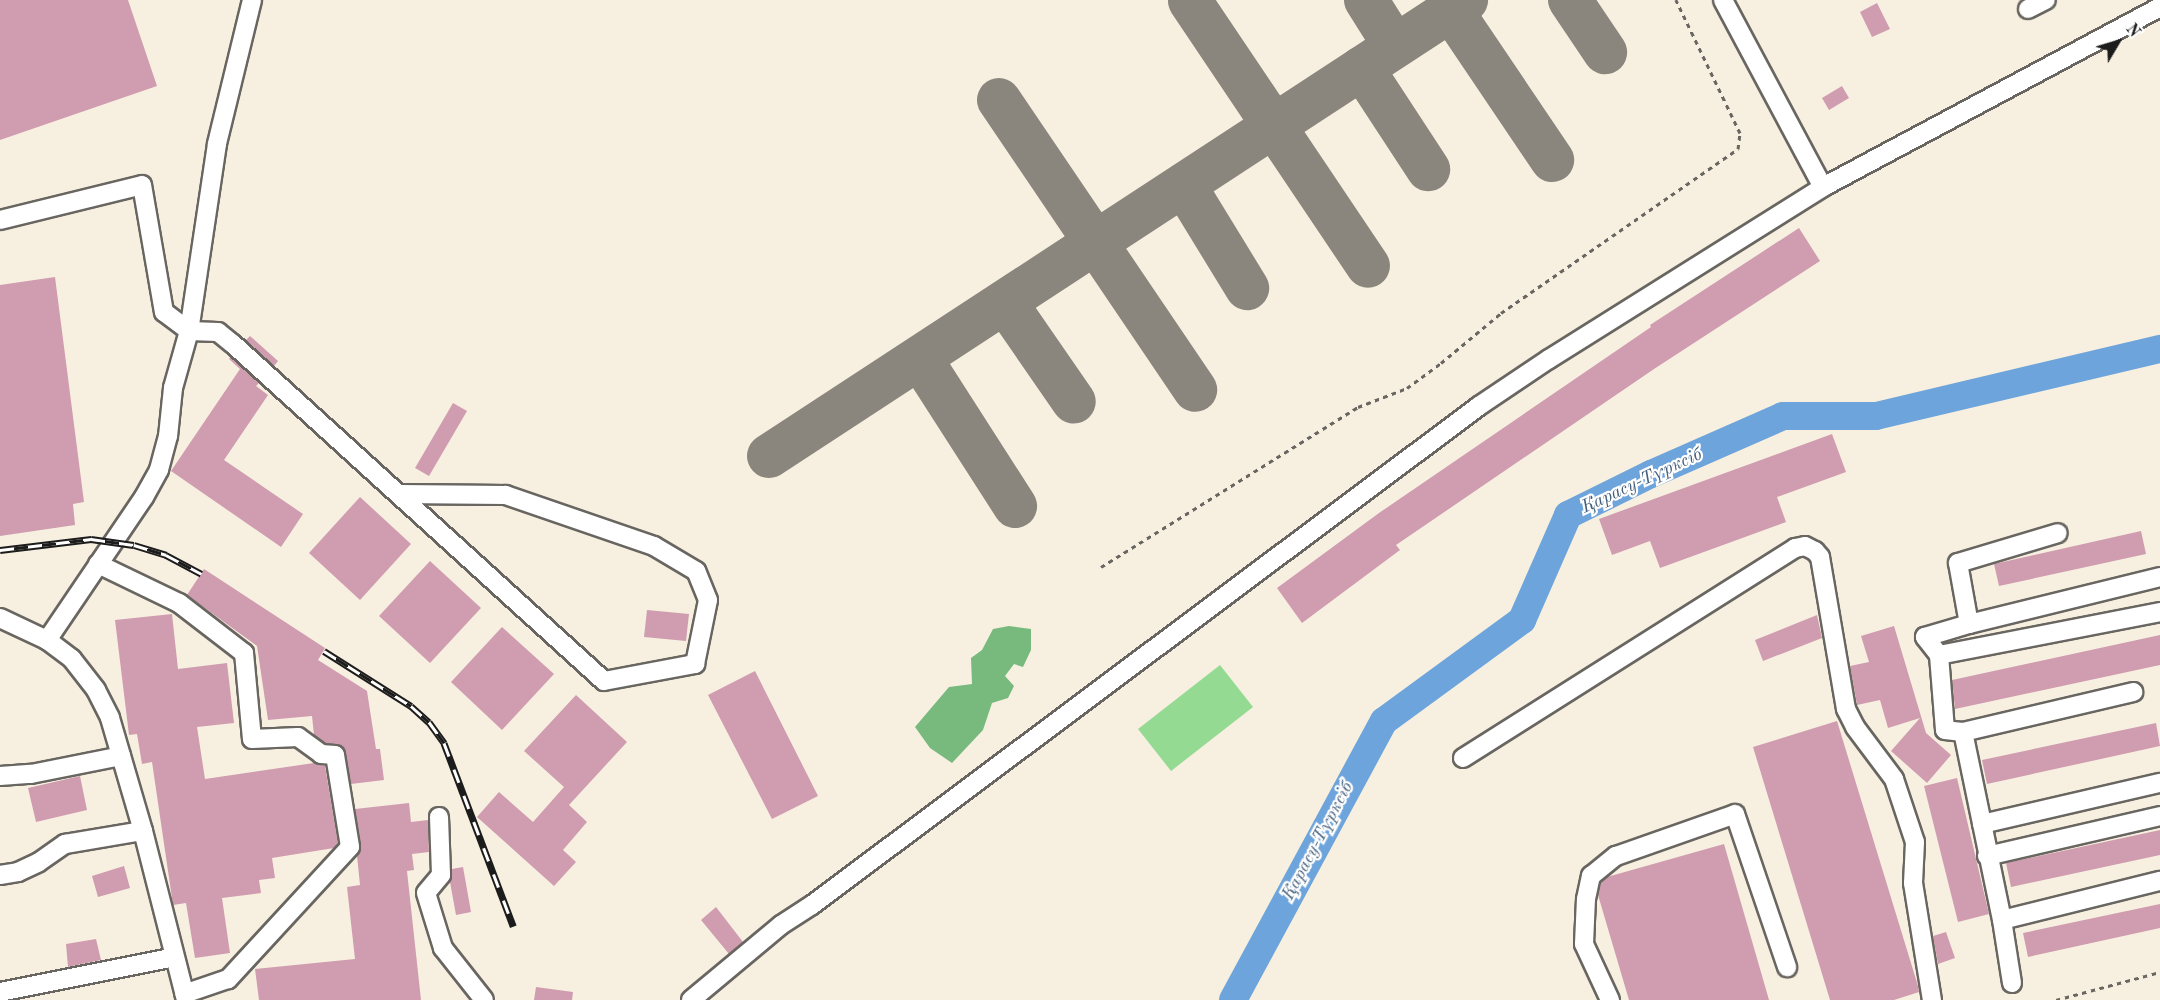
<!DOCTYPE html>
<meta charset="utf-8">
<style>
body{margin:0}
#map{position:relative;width:2160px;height:1000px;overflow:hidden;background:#f7f0e0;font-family:"Old Standard TT",serif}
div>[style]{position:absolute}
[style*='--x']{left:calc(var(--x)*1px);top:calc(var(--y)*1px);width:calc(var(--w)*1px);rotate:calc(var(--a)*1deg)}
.green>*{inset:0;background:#95da93}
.forest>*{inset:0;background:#78ba7d}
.river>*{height:28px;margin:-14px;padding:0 14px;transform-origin:14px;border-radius:14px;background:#6da4db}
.taxiway>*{height:44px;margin:-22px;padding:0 22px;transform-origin:22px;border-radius:22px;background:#8a867e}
.building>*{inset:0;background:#d09cb0}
.path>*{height:3px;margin-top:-1.5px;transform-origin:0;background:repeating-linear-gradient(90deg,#696661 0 4.5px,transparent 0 9px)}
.roads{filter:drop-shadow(2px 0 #696661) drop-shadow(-2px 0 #696661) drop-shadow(0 2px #696661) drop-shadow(0 -2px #696661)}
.minor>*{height:18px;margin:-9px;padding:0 9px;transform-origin:9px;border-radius:9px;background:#fff}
.rail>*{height:7px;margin-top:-3.5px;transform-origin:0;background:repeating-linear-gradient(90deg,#fff 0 14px,#1c1c1c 0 28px);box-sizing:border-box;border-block:2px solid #1c1c1c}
span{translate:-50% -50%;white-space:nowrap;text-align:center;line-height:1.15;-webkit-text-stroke:4.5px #fff;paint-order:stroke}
.water-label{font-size:18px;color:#44607c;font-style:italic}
.north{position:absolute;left:2088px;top:12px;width:60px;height:60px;-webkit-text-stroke:4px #fff;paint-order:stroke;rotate:52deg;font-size:16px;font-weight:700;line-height:24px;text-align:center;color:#1c1c1c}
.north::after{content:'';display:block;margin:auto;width:21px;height:27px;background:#1c1c1c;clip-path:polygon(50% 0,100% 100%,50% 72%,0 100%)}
</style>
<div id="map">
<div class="green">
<div style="clip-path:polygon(1220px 665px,1253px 707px,1171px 771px,1138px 729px)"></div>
</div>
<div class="forest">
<div style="clip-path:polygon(1009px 626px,1031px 629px,1031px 650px,1023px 667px,1014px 664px,1005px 676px,1014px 686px,1008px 698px,992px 703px,983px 730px,952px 763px,930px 748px,915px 727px,949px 687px,972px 684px,971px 658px,982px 650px,993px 629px)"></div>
</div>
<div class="river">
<div style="--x:1233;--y:1000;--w:317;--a:-61.6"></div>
<div style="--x:1384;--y:721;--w:171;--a:-36.2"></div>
<div style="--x:1522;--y:620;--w:115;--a:-66.3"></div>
<div style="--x:1568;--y:515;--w:93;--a:-26.3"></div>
<div style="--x:1651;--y:474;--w:144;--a:-23.7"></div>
<div style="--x:1783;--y:416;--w:93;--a:0"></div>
<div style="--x:1876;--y:416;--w:292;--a:-13.3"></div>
</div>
<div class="taxiway">
<div style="--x:1366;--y:0;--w:54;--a:57.8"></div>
<div style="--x:1570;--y:0;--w:63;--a:56.1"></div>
<div style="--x:1190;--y:1;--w:319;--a:56.1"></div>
<div style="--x:1451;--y:10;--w:181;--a:56"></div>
<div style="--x:1362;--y:68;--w:121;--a:56.8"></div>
<div style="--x:999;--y:100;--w:350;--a:55.9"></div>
<div style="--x:1184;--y:185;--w:121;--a:58.5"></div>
<div style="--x:1005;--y:302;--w:121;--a:55.4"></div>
<div style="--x:920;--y:358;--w:176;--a:57.3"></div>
<div style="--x:769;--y:456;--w:833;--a:-33.19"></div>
</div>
<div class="building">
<div style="clip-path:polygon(0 0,128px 0,157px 86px,0 140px)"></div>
<div style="clip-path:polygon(1877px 3px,1890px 29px,1872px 37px,1860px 12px)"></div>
<div style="clip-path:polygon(1842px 86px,1849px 98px,1829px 110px,1822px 98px)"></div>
<div style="clip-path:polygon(1799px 228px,1820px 261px,1654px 369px,1396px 545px,1400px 550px,1302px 623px,1277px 588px,1379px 513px,1651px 327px,1650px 325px)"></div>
<div style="clip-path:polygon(55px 277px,84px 502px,73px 504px,75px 525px,0 536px,0 285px)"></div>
<div style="clip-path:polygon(250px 336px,278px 361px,274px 366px,246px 340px)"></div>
<div style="clip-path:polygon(231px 357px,259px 383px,256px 386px,268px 395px,224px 460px,303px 514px,281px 547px,171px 471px,240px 369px,229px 359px)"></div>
<div style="clip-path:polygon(453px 403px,467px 411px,429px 476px,415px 468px)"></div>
<div style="clip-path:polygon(1832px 434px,1846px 472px,1777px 497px,1786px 522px,1660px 568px,1650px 541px,1612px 555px,1599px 519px)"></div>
<div style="clip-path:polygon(360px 497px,411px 544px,360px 600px,309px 553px)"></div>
<div style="clip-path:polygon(2141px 531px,2146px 554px,1999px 586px,1994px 564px)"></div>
<div style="clip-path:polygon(430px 561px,481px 608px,430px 663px,379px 616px)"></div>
<div style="clip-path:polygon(204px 569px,325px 648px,318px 660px,367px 691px,376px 749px,380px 749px,384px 780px,351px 784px,344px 749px,340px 745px,325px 743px,314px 735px,312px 716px,268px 720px,257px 646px,187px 595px)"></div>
<div style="clip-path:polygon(647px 610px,689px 614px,686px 641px,644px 637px)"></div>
<div style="clip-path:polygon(172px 614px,178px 669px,227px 663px,234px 723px,197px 727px,205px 779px,314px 763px,325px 766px,338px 843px,334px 848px,272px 858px,275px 878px,259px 880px,261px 893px,222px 898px,230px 953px,195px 958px,186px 903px,173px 905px,152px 762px,142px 764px,137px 734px,129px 735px,115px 620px)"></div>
<div style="clip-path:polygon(1817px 615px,1822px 638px,1763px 661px,1755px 640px)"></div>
<div style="clip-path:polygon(1894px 626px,1926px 733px,1951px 755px,1927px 783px,1891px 751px,1920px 718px,1888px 728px,1880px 700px,1857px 705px,1855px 693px,1850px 666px,1869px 662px,1861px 636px)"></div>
<div style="clip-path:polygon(502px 627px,554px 674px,502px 730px,451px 682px)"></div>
<div style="clip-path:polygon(2160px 635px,2160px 665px,1955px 709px,1952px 680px)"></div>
<div style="clip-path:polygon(755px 671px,818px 796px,772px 819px,708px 695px)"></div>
<div style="clip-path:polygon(576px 695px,627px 742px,569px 805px,587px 822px,563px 850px,576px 862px,554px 886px,477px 817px,499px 792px,533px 822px,564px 787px,524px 751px)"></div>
<div style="clip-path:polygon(1837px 721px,1918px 986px,1919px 992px,1894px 1000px,1830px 1000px,1753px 747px)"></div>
<div style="clip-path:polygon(2156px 723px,2160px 746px,1987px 784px,1982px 760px)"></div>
<div style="clip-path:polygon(80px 776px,87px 810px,36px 822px,28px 788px)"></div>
<div style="clip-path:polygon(1957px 778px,1989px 914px,1958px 922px,1924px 786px)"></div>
<div style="clip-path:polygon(409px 803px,411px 822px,428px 820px,429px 852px,412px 854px,414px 870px,407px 871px,421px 1000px,259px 1000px,255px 969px,355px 959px,347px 887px,360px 885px,357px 856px,361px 845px,355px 809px)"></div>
<div style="clip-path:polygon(2160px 830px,2160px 855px,2011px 887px,2006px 863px)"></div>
<div style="clip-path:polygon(1724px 844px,1769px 1000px,1629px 1000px,1598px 895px,1601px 882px,1607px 877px)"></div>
<div style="clip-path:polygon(124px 866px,130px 888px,98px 897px,92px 876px)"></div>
<div style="clip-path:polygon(463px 867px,471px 912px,456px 915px,450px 882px,452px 869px)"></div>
<div style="clip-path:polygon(2160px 904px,2160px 928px,2028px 957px,2023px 933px)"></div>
<div style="clip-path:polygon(716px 907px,743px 942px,729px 954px,701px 920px)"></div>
<div style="clip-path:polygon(1946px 932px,1955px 958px,1938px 964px,1933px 936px)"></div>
<div style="clip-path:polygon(96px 939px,101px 960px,68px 967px,66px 944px)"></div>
<div style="clip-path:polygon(536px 987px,573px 992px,572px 1000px,534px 1000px)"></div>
</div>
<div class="path">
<div style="--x:1101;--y:567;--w:303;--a:-31.9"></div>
<div style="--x:1358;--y:407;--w:53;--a:-21.2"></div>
<div style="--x:1407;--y:388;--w:42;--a:-36.3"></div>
<div style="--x:1441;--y:363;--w:78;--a:-39.8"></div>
<div style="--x:1501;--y:313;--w:288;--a:-34.7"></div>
<div style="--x:1738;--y:149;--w:16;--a:-83"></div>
<div style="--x:1740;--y:133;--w:148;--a:-115.7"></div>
<div style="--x:2056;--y:1000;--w:108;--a:-15.1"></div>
</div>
<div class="roads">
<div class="minor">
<div style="--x:252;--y:0;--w:148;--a:103.7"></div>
<div style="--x:217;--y:144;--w:189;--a:98.5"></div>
<div style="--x:189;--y:331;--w:29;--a:2"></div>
<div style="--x:218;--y:332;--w:19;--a:39"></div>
<div style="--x:233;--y:344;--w:501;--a:42.25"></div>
<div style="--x:604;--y:681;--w:93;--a:-10.6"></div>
<div style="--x:695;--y:664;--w:65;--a:-78.5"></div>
<div style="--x:708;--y:600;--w:31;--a:-112"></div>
<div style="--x:696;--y:571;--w:49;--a:-149.2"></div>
<div style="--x:654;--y:546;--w:157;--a:-161"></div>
<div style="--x:506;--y:495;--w:107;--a:-179.5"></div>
<div style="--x:1723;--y:0;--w:212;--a:61.9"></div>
<div style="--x:2028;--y:9;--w:20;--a:-27"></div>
<div style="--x:0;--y:220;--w:146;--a:-13.8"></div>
<div style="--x:142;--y:185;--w:129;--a:80.2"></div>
<div style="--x:164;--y:312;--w:31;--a:37"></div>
<div style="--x:189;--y:331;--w:59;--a:105.7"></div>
<div style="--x:173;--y:388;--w:48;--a:95.9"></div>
<div style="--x:168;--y:436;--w:35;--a:105"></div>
<div style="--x:159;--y:470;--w:31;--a:119"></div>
<div style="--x:144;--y:497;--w:173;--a:124.1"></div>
<div style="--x:98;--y:564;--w:90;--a:25.7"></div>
<div style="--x:179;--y:603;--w:82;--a:37.6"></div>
<div style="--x:244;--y:653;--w:86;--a:84.7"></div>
<div style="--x:252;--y:739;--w:46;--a:-2.5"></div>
<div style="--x:298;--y:737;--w:29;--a:36"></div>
<div style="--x:321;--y:754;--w:14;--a:4"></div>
<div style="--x:335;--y:755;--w:93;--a:80.7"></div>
<div style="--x:350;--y:847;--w:180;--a:132.7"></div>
<div style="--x:228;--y:979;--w:46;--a:161.2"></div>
<div style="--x:0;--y:618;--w:52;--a:25.1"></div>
<div style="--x:47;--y:640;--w:31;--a:37"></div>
<div style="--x:72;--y:659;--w:39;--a:52"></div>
<div style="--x:96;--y:690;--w:31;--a:63"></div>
<div style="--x:110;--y:718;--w:118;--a:73.7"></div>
<div style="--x:143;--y:831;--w:174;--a:75.7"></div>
<div style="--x:1969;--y:624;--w:197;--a:-13.8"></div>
<div style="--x:1939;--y:655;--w:225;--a:-11"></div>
<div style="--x:1963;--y:732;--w:175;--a:-13.2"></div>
<div style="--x:1463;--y:758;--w:393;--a:-32.3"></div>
<div style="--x:1795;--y:548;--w:10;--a:-11"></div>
<div style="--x:1805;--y:546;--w:11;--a:27"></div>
<div style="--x:1815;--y:551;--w:8;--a:50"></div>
<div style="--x:1820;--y:557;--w:154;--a:80.3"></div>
<div style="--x:1846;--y:709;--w:20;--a:63"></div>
<div style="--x:1855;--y:727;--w:65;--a:53.1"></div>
<div style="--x:1894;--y:779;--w:66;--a:71.6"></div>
<div style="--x:1915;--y:842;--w:41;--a:92.8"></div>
<div style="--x:1913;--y:883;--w:119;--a:80.8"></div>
<div style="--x:0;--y:776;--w:31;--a:-4"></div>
<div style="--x:31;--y:774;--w:92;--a:-11.3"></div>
<div style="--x:439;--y:817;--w:58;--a:88"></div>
<div style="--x:441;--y:875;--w:23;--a:130"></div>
<div style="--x:426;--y:893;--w:58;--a:72.8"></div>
<div style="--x:443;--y:948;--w:66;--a:51.7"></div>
<div style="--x:1982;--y:824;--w:183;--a:-13"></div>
<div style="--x:1987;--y:856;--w:178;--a:-13"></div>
<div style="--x:0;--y:875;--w:18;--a:-9"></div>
<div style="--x:18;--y:872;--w:23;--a:-25"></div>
<div style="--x:39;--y:862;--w:32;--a:-35"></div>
<div style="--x:65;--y:844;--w:79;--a:-9.5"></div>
<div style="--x:2002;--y:920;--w:163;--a:-13.9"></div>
<div style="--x:2012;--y:983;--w:64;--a:-99"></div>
<div style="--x:2002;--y:920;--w:192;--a:-101.7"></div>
<div style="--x:1963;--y:732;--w:18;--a:-174"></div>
<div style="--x:1945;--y:730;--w:75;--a:-94.6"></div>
<div style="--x:1939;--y:655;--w:23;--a:-128"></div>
<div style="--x:1925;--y:637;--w:46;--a:-16.5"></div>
<div style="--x:1969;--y:624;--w:62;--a:-100.2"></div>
<div style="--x:1958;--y:563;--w:104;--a:-16.7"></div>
<div style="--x:0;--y:992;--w:178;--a:-11.3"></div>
<div style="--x:691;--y:1000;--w:117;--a:-39.8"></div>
<div style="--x:781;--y:925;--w:37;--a:-33"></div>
<div style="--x:812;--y:905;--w:833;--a:-36.8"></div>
<div style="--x:1479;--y:406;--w:84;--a:-33.9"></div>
<div style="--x:1549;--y:359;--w:324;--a:-32.1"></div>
<div style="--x:1823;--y:187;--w:382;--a:-28.1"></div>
<div style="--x:1610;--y:1000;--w:62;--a:-114.9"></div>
<div style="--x:1584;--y:944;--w:45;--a:-87.5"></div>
<div style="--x:1586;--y:899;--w:24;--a:-78"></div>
<div style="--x:1591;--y:876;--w:32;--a:-39"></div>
<div style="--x:1616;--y:856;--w:126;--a:-19.4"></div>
<div style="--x:1735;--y:814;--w:162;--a:71.2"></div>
</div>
</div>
<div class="rail">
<div style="--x:0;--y:550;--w:92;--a:-6.9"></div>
<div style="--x:91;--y:539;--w:43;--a:7.9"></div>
<div style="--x:134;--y:545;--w:34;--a:17"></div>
<div style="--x:166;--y:555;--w:40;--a:28"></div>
<div style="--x:324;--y:651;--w:103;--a:32.3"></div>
<div style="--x:411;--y:706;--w:24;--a:42"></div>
<div style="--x:429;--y:722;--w:26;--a:54"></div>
<div style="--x:444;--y:743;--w:196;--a:69.3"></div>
</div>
<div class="water-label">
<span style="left:1642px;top:481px;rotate:-25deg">Қарасу-Түрксіб</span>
<span style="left:1318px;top:841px;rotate:-62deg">Қарасу-Түрксіб</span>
</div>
<div class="north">N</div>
</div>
